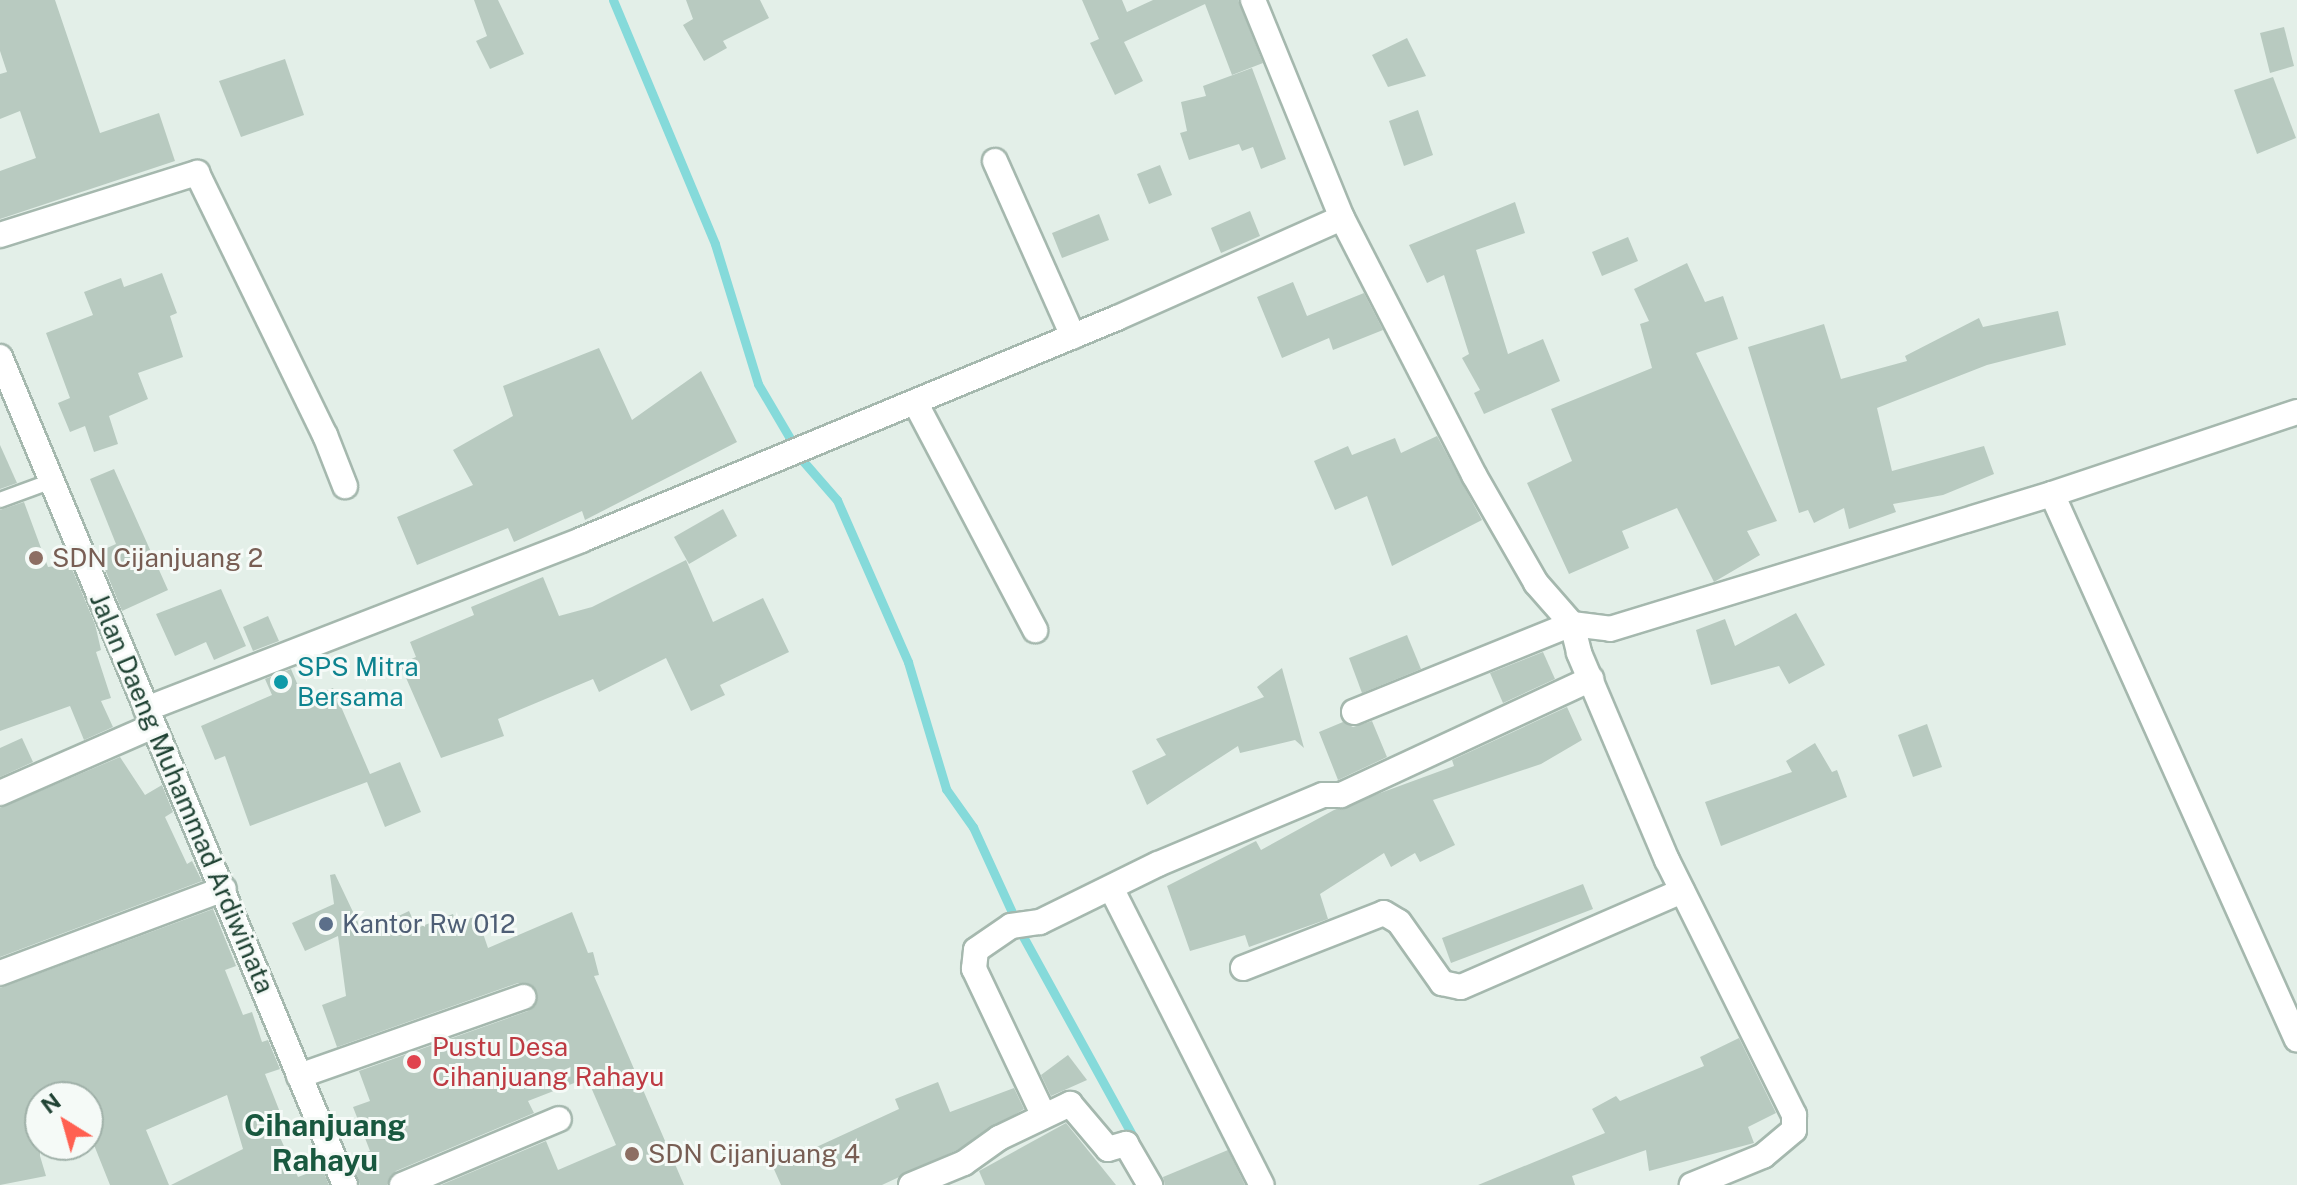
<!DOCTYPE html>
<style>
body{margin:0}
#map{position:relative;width:2297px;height:1185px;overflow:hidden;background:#e3efe8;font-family:"Public Sans",sans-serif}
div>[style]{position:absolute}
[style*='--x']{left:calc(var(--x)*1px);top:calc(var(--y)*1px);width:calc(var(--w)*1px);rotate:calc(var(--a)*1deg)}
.stream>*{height:9px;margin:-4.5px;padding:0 4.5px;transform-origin:4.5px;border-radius:4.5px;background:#85dada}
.building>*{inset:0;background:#b8cac0}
.roads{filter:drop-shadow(2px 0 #a5b8ae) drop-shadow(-2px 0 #a5b8ae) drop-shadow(0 2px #a5b8ae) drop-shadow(0 -2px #a5b8ae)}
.lane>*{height:14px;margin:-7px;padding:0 7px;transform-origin:7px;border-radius:7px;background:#fff}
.street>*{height:24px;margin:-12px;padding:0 12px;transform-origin:12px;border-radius:12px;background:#fff}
.secondary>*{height:24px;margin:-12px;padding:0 12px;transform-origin:12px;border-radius:12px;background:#fff}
.dots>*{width:22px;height:22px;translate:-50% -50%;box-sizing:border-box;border:4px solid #f5faf7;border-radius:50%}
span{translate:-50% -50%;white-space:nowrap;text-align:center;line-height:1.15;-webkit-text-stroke:6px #f5faf7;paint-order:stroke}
.education-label{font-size:26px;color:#785e54}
.left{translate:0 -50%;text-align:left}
.culture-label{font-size:26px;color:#0d838f}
.street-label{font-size:26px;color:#204334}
.service-label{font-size:26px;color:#4e5e75}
.health-label{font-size:26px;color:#be3a42}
.quarter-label{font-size:30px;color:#19583f;font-weight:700}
.north{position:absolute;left:24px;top:1081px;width:80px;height:80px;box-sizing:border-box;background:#f5faf7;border:2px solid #a0b1a9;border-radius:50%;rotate:323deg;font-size:22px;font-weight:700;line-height:32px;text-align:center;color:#204334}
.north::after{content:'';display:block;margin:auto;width:28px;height:36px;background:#ff6051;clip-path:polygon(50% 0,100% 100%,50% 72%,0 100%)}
</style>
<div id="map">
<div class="stream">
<div style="--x:613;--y:0;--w:264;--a:67.3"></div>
<div style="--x:715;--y:244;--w:146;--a:72.9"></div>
<div style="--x:758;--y:384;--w:65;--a:59.5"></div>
<div style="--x:803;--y:461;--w:52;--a:48.9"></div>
<div style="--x:837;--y:500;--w:177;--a:66.3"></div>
<div style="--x:908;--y:662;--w:133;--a:73.3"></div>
<div style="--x:946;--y:789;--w:47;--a:54.6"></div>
<div style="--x:973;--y:827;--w:103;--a:65.4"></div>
<div style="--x:1020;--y:931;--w:241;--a:61.2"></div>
</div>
<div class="building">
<div style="clip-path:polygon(0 0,55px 0,100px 133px,159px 113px,175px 161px,0 219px,0 171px,36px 158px,20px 111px,0 119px,0 74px,7px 72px,0 51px)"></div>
<div style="clip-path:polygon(474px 0,498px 0,524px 54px,490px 69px,476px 41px,487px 36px)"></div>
<div style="clip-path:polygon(686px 0,760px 0,769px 18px,723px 41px,727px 48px,704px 61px,683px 25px,693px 19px)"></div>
<div style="clip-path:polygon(1082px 0,1122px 0,1127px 12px,1153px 0,1238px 0,1263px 63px,1232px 75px,1205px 4px,1124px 42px,1143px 81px,1115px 95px,1090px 43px,1099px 39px)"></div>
<div style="clip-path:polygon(2284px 27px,2294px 66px,2270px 73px,2260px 33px)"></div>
<div style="clip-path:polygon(1407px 38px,1426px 76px,1388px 87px,1372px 55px)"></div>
<div style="clip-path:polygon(285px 59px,304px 115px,241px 137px,219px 81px)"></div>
<div style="clip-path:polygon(1252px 68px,1286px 159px,1261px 169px,1253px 147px,1242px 151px,1239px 144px,1189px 160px,1180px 133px,1187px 131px,1181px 102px,1206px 96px,1203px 86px)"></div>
<div style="clip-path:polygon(2273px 77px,2296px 138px,2257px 154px,2234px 90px)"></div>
<div style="clip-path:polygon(1418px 110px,1433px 155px,1404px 166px,1389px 121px)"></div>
<div style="clip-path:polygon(1160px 165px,1172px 195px,1149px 204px,1137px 174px)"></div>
<div style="clip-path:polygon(1515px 202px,1525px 233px,1476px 250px,1508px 354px,1543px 339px,1560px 381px,1484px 414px,1474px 393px,1480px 390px,1462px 358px,1469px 354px,1444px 275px,1427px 283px,1409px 245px)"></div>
<div style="clip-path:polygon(1250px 211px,1260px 236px,1221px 253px,1211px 228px)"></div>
<div style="clip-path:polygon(1099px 214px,1109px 240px,1062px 258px,1052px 233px)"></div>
<div style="clip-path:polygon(1628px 237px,1638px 261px,1602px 276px,1592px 252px)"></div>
<div style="clip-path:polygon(1687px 263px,1705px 302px,1723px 296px,1738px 339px,1696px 353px,1777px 521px,1747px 531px,1760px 555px,1714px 582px,1677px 508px,1622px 531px,1629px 548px,1569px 574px,1527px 483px,1572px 461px,1551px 409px,1652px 368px,1640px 324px,1649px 321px,1634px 289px)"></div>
<div style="clip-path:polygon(162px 273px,177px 313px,170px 316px,183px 357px,138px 373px,148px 399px,109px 416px,118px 444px,94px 452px,85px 426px,70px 432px,58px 403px,70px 398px,46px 333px,93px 315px,84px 292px,121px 278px,124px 287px)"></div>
<div style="clip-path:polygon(1293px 282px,1307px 316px,1364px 293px,1383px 330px,1333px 350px,1329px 338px,1282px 358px,1257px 297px)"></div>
<div style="clip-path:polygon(2058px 311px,2066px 345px,1987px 365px,1877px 408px,1892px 471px,1984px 446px,1994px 474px,1943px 495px,1893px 504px,1896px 512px,1849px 529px,1844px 508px,1814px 523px,1808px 510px,1799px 513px,1748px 347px,1824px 324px,1841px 379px,1907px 361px,1905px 356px,1979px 318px,1983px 327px)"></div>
<div style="clip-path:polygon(599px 348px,632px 420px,701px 371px,737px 442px,585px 520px,582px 511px,514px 542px,508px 528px,417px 565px,397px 517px,473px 485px,453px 450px,513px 416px,503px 386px)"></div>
<div style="clip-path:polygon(1437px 436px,1482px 520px,1392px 566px,1367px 496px,1335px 510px,1314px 461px,1348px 446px,1352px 455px,1395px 438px,1401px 453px)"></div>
<div style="clip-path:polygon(0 445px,17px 483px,0 489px)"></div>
<div style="clip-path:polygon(114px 469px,168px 590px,122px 611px,98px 552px,116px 544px,90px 479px)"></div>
<div style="clip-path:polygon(24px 502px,48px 567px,70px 564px,95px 624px,101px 650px,96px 652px,111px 698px,101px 701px,113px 727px,84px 740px,70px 706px,0 731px,0 510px)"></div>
<div style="clip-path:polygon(723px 509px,737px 536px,689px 564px,674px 537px)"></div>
<div style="clip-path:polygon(686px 560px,713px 622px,763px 598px,789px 652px,720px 685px,725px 695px,691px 711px,666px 658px,599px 692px,593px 679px,498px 719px,504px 736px,441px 758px,400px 664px,416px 657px,410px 642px,474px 615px,471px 607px,543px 577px,559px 616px,592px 607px)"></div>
<div style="clip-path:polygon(221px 589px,246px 646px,214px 660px,206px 642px,175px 656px,156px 614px)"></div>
<div style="clip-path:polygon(1796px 613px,1825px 665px,1789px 684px,1779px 666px,1711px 685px,1696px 630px,1725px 619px,1735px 646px)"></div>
<div style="clip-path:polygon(268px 616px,279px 641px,253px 651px,243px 627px)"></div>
<div style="clip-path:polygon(1407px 635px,1421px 669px,1362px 693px,1349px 658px)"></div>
<div style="clip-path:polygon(1543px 652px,1555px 679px,1503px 703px,1490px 673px)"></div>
<div style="clip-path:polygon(1282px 668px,1304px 748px,1295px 740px,1240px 753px,1238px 746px,1147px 805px,1132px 771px,1166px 755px,1156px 739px,1264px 697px,1257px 687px)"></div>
<div style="clip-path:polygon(291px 669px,304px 700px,333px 688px,370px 774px,400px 762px,421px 812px,385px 827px,367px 782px,250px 826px,225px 756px,215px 760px,201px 726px,272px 695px,265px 679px)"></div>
<div style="clip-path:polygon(1567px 707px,1582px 740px,1541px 764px,1433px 800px,1455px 845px,1420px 862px,1415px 853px,1391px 867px,1384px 853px,1320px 894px,1328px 919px,1249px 947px,1245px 935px,1190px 951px,1167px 886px,1256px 841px,1261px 850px,1334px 810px,1454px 766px,1452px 760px)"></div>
<div style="clip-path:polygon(1372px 721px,1387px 757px,1338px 780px,1319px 732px,1343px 722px,1353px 727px)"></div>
<div style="clip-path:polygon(1927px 724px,1942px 767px,1913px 777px,1898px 735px)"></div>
<div style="clip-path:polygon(22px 738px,33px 762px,0 777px,0 748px)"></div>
<div style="clip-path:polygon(1815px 743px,1832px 772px,1837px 770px,1847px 797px,1721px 846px,1705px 802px,1792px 772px,1786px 761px)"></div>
<div style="clip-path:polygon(120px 757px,145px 795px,162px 785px,173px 812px,165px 817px,187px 864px,192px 861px,202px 881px,0 957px,0 808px)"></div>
<div style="clip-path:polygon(335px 874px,363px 933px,409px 911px,417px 928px,453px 914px,456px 923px,477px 916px,488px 948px,572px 912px,588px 953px,593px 952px,599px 975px,594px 976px,684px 1185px,441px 1185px,546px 1141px,558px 1170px,616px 1145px,587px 1078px,528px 1101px,534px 1113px,396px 1171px,387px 1185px,360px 1185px,350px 1158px,370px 1151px,353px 1107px,370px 1101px,359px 1071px,528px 1011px,537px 993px,532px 985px,518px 983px,337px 1047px,322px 1005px,346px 996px,338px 936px,305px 951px,292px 923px,334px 904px,330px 875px)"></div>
<div style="clip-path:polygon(1583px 884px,1593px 909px,1451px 963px,1442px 938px)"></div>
<div style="clip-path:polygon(213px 909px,236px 966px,225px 970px,243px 1015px,252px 1012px,262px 1042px,268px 1040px,280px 1069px,265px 1074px,287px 1130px,278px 1133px,298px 1177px,322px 1168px,329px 1185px,171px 1185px,243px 1149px,227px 1095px,146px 1130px,169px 1185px,110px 1185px,88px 1130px,88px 1097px,40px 1097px,40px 1156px,46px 1176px,0 1185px,0 988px)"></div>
<div style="clip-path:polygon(1739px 1038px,1776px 1113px,1748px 1127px,1754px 1143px,1649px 1171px,1646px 1150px,1572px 1176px,1575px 1185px,1478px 1185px,1605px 1133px,1592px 1109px,1616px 1096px,1620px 1101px,1704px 1066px,1700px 1057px)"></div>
<div style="clip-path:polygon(1068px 1055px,1087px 1080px,1051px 1096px,1041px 1075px)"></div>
<div style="clip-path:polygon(938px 1082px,950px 1112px,1014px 1088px,1024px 1109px,957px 1150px,882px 1185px,781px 1185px,773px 1167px,899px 1109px,895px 1099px)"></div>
<div style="clip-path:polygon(1066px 1123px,1116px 1185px,985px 1185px,979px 1171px)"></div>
<div style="clip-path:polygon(1228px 1150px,1245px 1185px,1165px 1185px,1163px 1177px)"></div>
</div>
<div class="roads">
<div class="lane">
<div style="--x:0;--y:500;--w:55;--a:-20.1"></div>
</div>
<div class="street">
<div style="--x:1253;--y:0;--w:235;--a:67.8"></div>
<div style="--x:1342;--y:218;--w:289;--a:62.8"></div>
<div style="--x:1474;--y:475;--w:125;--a:60.1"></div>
<div style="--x:1536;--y:583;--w:55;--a:48.7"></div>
<div style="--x:1572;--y:624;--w:38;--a:7"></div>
<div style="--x:1610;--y:629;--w:462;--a:-17"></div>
<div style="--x:2052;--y:494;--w:258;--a:-18.5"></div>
<div style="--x:995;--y:161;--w:192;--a:66"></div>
<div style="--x:0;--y:235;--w:207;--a:-17.5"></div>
<div style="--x:197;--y:173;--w:292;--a:64"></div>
<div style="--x:325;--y:435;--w:55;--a:68.6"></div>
<div style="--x:915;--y:402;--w:258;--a:62.2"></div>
<div style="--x:2052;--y:494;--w:598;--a:65.83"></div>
<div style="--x:146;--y:709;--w:467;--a:-21.2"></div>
<div style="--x:581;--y:540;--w:580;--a:-22.5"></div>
<div style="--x:1117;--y:318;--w:246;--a:-24"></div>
<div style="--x:1354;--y:712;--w:235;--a:-22"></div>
<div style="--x:1572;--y:624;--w:30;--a:76"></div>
<div style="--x:1579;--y:653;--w:225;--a:67"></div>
<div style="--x:1667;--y:860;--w:285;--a:63.5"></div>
<div style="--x:1794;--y:1115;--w:15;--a:90"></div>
<div style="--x:1794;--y:1130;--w:40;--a:140"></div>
<div style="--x:1763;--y:1156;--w:77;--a:157.8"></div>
<div style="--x:0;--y:793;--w:167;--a:-23.6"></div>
<div style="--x:1111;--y:888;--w:333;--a:63.1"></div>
<div style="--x:1243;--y:968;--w:151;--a:-21.3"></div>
<div style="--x:1384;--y:913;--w:17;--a:31"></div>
<div style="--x:1399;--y:922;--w:75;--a:54.8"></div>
<div style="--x:1442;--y:983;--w:19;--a:12"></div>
<div style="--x:1461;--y:987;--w:241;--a:-23.5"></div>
<div style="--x:0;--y:973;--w:239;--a:-20.6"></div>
<div style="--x:299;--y:1076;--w:238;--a:-19.4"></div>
<div style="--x:1043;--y:1114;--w:161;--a:-115.4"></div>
<div style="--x:974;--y:969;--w:19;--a:-84"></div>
<div style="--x:976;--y:950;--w:42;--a:-34.4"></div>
<div style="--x:1011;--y:926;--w:29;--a:-8"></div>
<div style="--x:1040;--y:922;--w:131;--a:-26.2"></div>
<div style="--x:1158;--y:864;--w:179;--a:-22.7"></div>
<div style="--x:1323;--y:795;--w:18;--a:0"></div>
<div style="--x:1341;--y:795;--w:276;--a:-24.9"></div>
<div style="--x:402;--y:1185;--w:170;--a:-22.8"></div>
<div style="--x:911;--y:1185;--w:57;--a:-22.5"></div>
<div style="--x:964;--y:1163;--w:43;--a:-35.5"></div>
<div style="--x:999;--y:1138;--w:79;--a:-25.6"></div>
<div style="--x:1070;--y:1104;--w:59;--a:49.8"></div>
<div style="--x:1108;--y:1149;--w:19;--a:-16"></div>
<div style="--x:1126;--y:1144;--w:48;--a:59.7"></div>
</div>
<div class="secondary">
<div style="--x:0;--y:357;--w:897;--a:67.38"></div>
</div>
</div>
<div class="dots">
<div style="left:36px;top:558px;background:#8d6e63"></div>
<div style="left:281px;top:682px;background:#0f9aa8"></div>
<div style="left:326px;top:924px;background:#5c6f8a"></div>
<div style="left:414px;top:1062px;background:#e0444e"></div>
<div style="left:632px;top:1154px;background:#8d6e63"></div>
</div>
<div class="education-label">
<span class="left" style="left:52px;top:558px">SDN Cijanjuang 2</span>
<span class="left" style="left:648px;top:1154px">SDN Cijanjuang 4</span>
</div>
<div class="culture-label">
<span class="left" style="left:297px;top:682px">SPS Mitra<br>Bersama</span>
</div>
<div class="street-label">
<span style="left:182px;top:793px;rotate:67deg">Jalan Daeng Muhammad Ardiwinata</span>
</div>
<div class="service-label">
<span class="left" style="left:342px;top:924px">Kantor Rw 012</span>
</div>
<div class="health-label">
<span class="left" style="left:432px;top:1062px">Pustu Desa<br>Cihanjuang Rahayu</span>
</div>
<div class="quarter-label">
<span style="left:325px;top:1142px">Cihanjuang<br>Rahayu</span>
</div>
<div class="north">N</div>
</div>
